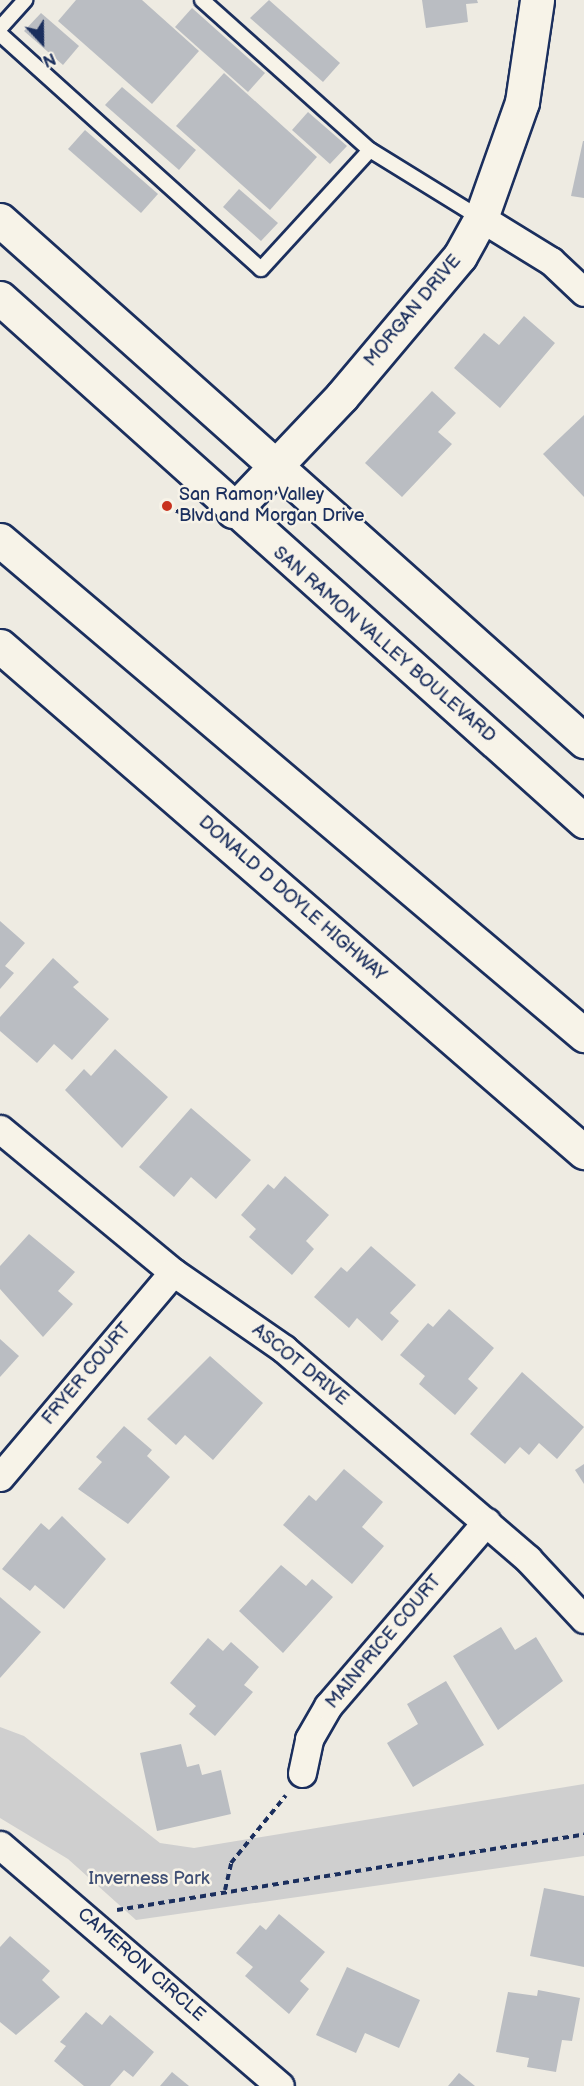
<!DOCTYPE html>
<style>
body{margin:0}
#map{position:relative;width:584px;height:2086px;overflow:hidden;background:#eeebe2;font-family:"Balsamiq Sans",sans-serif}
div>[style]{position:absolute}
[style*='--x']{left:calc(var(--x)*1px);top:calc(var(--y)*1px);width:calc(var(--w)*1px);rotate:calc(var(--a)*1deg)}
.green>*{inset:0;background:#cfcfcf}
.building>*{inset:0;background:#babdc2}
.path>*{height:4px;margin-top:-2px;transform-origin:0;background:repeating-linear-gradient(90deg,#1b2f5e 0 6px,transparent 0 10.5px)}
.roads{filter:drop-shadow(2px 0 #1b2f5e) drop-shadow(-2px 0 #1b2f5e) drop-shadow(0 2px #1b2f5e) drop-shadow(0 -2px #1b2f5e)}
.lane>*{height:14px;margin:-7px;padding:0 7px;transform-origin:7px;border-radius:7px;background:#f7f3e8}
.street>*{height:27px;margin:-13.5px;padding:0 13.5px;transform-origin:13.5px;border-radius:13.5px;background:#f7f3e8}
.secondary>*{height:33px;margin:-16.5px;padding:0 16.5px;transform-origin:16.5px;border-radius:16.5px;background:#f7f3e8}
.highway>*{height:33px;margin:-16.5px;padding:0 16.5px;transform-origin:16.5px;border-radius:16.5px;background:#f7f3e8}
.dots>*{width:16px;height:16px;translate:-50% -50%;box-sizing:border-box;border:3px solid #f7f3e8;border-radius:50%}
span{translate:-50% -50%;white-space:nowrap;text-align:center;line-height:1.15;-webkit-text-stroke:5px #f7f3e8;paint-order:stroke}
.street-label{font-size:18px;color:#1b2f5e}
.poi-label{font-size:18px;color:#1b2f5e}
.left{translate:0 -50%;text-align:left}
.park-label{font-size:18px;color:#3f4f75}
.north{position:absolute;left:12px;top:12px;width:60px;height:60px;-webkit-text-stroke:4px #f7f3e8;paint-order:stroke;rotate:158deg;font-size:16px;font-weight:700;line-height:24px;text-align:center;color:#1b2f5e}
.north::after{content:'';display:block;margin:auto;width:21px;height:27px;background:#1b2f5e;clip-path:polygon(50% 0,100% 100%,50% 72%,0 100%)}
</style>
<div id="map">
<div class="green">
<div style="clip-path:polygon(0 1727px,24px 1736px,160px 1843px,194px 1848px,584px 1784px,584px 1856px,136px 1920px,68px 1859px,0 1818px)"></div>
</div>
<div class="building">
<div style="clip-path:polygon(76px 0,142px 0,199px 51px,152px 104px,58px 21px)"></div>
<div style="clip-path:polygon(269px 0,340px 63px,323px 82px,250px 18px)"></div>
<div style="clip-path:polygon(422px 0,477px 0,478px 3px,466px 4px,468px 22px,426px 28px)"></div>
<div style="clip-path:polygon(192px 8px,265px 73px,248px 92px,175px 27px)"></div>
<div style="clip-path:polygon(41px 13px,79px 46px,63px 65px,24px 31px)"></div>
<div style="clip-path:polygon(224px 73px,317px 157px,270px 210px,176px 126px)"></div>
<div style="clip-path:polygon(122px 87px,196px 150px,179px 170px,105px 105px)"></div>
<div style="clip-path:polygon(308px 112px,347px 146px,330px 164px,292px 130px)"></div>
<div style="clip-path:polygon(85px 130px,158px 194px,141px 213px,68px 149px)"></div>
<div style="clip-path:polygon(583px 141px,584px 141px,584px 198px,571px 196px)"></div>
<div style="clip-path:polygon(239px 189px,278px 223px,261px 241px,223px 207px)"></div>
<div style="clip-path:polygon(524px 316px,555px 343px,500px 408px,454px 368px,484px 333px,499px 345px)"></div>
<div style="clip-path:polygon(432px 391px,456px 413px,438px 432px,452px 444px,402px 497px,365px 463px)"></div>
<div style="clip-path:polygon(584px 415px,584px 497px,543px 454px)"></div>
<div style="clip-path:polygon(0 921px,25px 943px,5px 966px,14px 973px,0 989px)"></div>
<div style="clip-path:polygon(53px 958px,79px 982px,73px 987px,109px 1019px,72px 1060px,54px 1044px,37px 1063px,0 1031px,0 1017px)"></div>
<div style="clip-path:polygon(115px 1049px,168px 1097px,122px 1148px,65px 1090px,84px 1069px,91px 1076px)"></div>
<div style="clip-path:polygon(191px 1108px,251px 1160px,216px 1199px,191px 1177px,174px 1197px,139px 1167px)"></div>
<div style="clip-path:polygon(285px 1176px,329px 1215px,306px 1241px,314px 1249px,292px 1275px,249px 1237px,256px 1229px,241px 1215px,268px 1184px,274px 1189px)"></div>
<div style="clip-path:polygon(29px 1234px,75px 1272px,58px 1291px,73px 1304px,43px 1337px,0 1289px,0 1266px)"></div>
<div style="clip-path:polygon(371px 1246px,416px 1285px,390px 1313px,399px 1321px,382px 1341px,357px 1318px,349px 1328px,314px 1297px,341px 1267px,347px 1272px)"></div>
<div style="clip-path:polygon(449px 1309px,494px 1348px,468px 1379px,478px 1388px,455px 1415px,419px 1384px,425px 1376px,400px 1355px,428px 1323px,433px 1327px)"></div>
<div style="clip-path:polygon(0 1339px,19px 1356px,0 1377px)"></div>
<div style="clip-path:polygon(210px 1356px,263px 1403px,213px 1460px,185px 1435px,176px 1445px,147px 1419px)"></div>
<div style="clip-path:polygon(522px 1372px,584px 1427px,557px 1459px,539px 1443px,529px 1455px,520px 1447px,505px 1464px,470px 1434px)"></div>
<div style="clip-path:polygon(124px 1426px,152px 1450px,147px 1456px,170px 1477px,128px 1524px,78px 1489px,102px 1462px,96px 1457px)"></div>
<div style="clip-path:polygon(584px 1464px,584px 1484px,575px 1470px)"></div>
<div style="clip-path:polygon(344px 1469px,383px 1502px,362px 1527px,384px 1546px,352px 1584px,283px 1525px,309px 1495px,316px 1501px)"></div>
<div style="clip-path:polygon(62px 1516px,106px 1559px,64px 1609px,35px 1585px,30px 1591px,2px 1569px,41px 1523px,49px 1530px)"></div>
<div style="clip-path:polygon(281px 1565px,306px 1586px,312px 1579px,333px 1597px,283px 1653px,239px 1611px)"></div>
<div style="clip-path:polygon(0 1597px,41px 1632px,0 1678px)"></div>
<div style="clip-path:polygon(501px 1627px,515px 1650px,536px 1637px,563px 1681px,498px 1730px,453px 1656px)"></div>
<div style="clip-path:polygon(208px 1638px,223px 1651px,231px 1642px,259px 1667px,244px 1685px,253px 1692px,215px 1736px,189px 1714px,196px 1706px,170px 1683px)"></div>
<div style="clip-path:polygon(446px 1681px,484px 1745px,413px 1787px,387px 1743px,418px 1724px,407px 1704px)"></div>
<div style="clip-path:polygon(181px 1744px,187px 1767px,199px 1764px,202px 1775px,221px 1770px,231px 1814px,157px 1831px,140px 1753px)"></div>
<div style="clip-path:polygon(544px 1888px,584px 1896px,584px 1967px,530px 1956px)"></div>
<div style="clip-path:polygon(279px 1914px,325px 1952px,300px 1981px,309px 1989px,289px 2014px,245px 1976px,253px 1967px,236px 1953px,260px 1925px,266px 1930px)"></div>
<div style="clip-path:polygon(10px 1936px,50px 1971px,42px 1980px,60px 1997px,16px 2035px,0 2022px,0 1947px)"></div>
<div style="clip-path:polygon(347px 1967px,420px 2000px,399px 2048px,365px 2033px,356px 2053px,316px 2035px)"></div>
<div style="clip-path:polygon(538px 1990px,580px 1998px,572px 2041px,562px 2040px,556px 2072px,527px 2067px,529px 2058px,496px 2052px,508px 1992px,537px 1996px)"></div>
<div style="clip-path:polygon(86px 2012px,102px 2025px,110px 2015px,154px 2052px,133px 2077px,124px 2070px,110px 2086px,84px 2086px,54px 2061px,66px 2046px,60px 2042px)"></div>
<div style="clip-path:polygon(172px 2072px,189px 2086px,160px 2086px)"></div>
<div style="clip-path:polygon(459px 2073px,475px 2086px,448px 2086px)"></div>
</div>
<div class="path">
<div style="--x:167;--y:506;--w:20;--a:27"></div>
<div style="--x:225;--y:1890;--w:28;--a:-77"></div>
<div style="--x:231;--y:1863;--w:87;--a:-51"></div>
<div style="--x:117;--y:1910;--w:473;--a:-9.2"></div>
</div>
<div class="roads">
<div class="lane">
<div style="--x:202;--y:0;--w:225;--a:41.8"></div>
<div style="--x:370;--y:150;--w:129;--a:31.7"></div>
<div style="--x:0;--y:28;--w:38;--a:-48"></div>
<div style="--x:0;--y:34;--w:351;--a:42"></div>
<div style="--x:261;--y:269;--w:161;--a:-47.5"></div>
</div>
<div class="street">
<div style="--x:481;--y:218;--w:82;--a:31.6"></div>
<div style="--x:551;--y:261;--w:45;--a:43.2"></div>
<div style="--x:0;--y:1129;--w:224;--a:39.6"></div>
<div style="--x:173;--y:1272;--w:135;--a:34.7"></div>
<div style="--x:284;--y:1349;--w:322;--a:40.7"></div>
<div style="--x:528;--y:1559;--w:82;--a:47"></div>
<div style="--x:0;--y:1477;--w:268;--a:-49.8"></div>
<div style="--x:302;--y:1773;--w:35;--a:-78"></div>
<div style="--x:309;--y:1739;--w:38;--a:-60"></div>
<div style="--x:328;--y:1706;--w:243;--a:-49.3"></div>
<div style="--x:0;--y:1845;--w:369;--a:40.7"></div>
</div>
<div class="secondary">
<div style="--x:0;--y:220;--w:783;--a:41.74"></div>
<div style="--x:0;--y:298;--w:784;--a:41.85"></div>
<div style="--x:233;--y:511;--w:158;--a:-46.5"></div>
<div style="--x:342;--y:396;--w:183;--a:-49.9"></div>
<div style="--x:460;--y:256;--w:43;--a:-61.1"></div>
<div style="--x:481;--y:218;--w:123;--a:-70.5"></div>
<div style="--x:522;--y:102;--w:103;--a:-81.6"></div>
</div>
<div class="highway">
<div style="--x:0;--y:540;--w:766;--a:40.28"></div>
<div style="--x:0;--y:646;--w:773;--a:40.91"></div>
</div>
</div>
<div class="dots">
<div style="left:167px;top:506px;background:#c8321e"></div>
</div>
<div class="street-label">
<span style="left:413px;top:311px;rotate:-50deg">MORGAN DRIVE</span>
<span style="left:384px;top:645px;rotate:41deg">SAN RAMON VALLEY BOULEVARD</span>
<span style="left:292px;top:899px;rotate:41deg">DONALD D DOYLE HIGHWAY</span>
<span style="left:300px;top:1365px;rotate:39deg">ASCOT DRIVE</span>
<span style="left:87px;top:1374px;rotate:-50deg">FRYER COURT</span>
<span style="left:384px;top:1642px;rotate:-50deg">MAINPRICE COURT</span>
<span style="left:141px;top:1965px;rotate:41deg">CAMERON CIRCLE</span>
</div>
<div class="poi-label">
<span class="left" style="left:179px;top:506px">San Ramon Valley<br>Blvd and Morgan Drive</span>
</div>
<div class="park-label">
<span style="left:149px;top:1879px">Inverness Park</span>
</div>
<div class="north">N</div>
</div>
